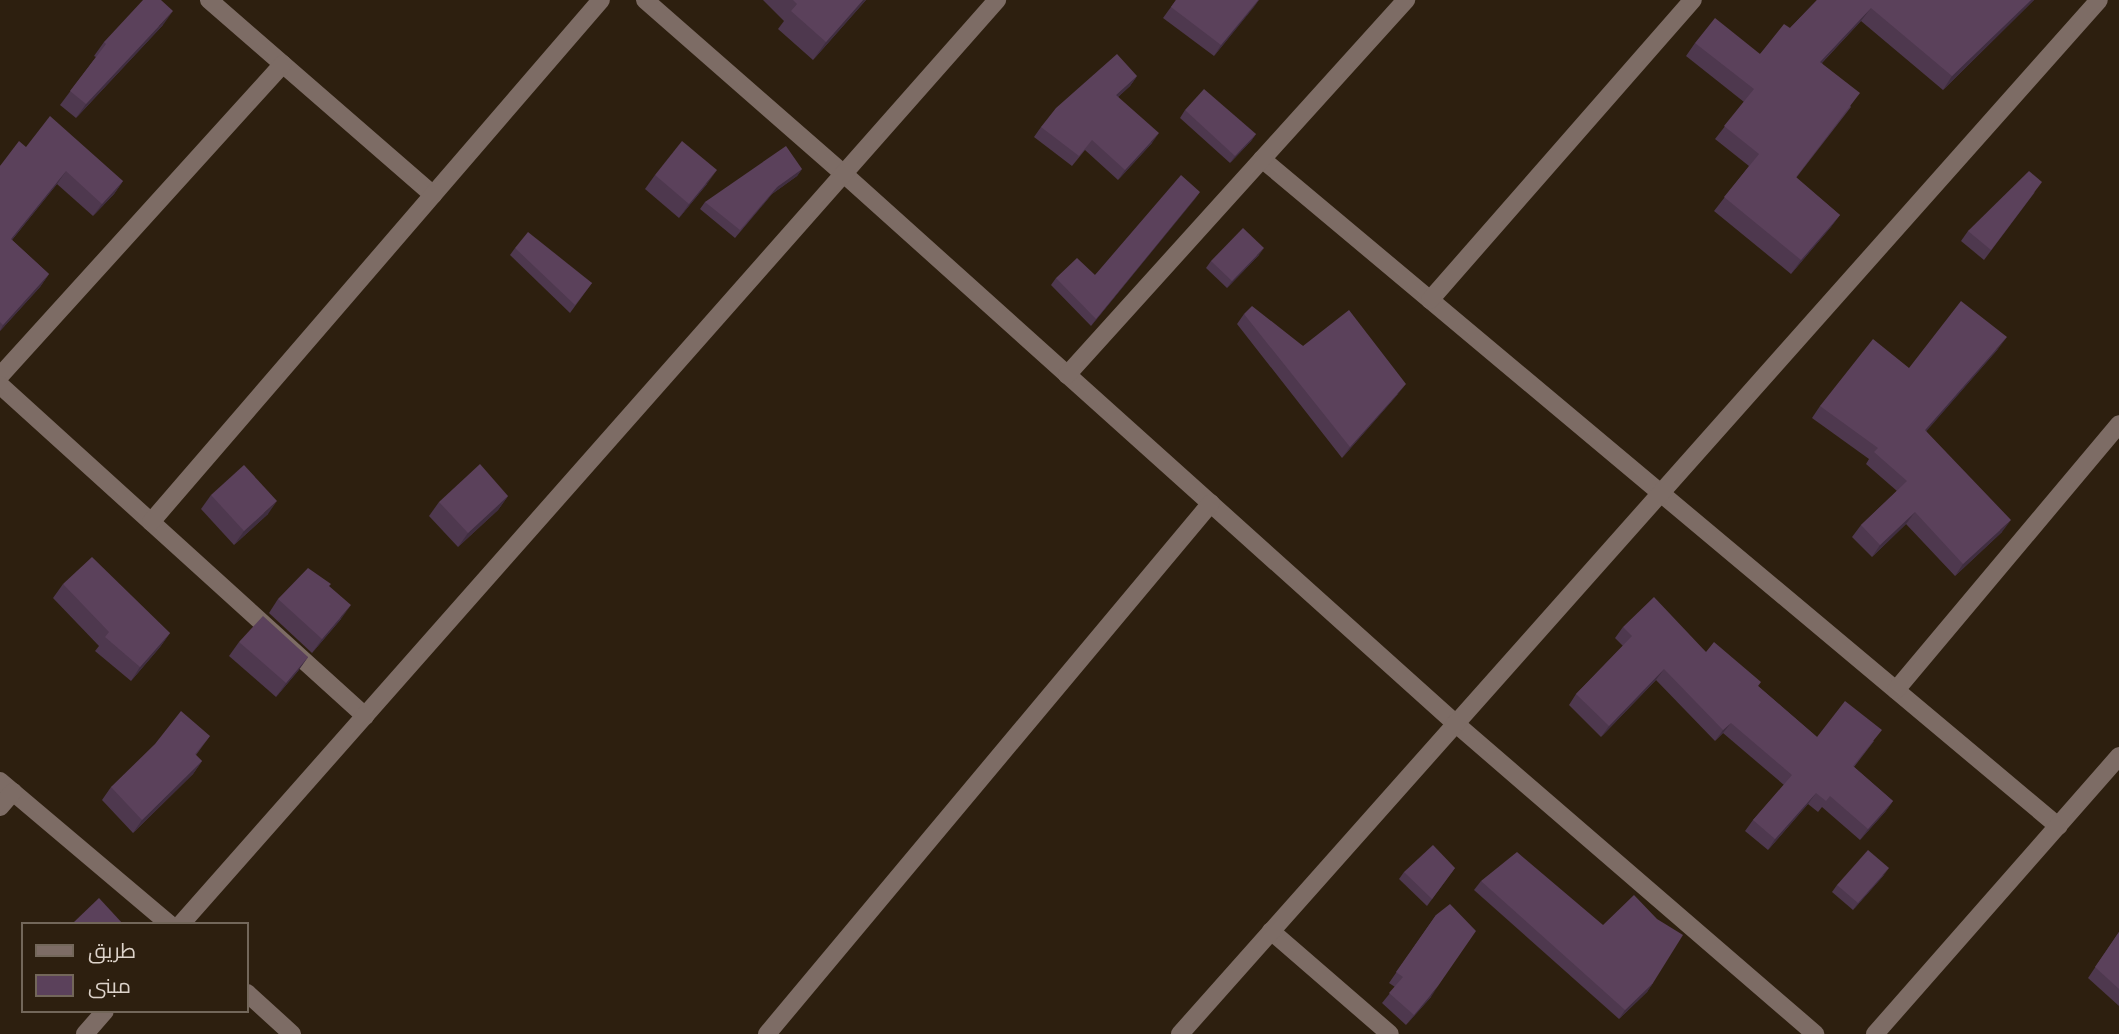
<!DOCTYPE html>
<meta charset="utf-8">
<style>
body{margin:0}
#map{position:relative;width:2119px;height:1034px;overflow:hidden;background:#2d1f0f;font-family:Arial,Cairo,sans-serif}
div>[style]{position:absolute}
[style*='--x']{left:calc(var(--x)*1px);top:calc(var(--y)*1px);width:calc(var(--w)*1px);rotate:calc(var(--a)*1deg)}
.minor>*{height:18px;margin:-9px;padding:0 9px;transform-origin:9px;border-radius:9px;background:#7d6c65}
.wall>*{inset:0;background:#4e384e}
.shaded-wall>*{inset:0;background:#402e40}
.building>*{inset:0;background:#5b415b}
span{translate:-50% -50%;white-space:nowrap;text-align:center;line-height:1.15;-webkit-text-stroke:5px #2d1f0f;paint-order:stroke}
.legend{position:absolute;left:21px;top:922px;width:228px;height:91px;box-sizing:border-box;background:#2d1f0f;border:2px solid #73675a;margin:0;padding:9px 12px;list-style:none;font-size:21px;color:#ddd3ca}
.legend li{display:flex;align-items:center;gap:14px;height:35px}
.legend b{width:35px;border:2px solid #73675a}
</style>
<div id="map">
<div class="minor">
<div style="--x:209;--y:0;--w:297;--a:41"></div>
<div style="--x:645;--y:0;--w:264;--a:41.2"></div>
<div style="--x:844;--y:174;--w:821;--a:41.94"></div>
<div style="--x:1455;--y:723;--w:476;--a:40.8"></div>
<div style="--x:1262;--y:159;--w:1039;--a:39.96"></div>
<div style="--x:1430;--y:300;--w:399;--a:-48.8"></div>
<div style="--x:1067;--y:375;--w:506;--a:-47.89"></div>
<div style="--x:0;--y:376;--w:421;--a:-47.8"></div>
<div style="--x:0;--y:385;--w:493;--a:42.2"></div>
<div style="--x:151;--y:522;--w:689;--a:-49.24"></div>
<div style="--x:1896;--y:690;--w:347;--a:-50"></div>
<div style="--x:0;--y:781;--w:221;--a:40.2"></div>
<div style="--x:0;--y:807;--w:20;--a:-49"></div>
<div style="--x:181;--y:924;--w:1233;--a:-48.55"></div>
<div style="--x:1271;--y:931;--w:157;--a:40.9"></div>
<div style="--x:247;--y:993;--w:61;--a:42.3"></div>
<div style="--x:85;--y:1034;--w:30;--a:-49"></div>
<div style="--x:767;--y:1034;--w:692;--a:-50.1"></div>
<div style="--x:1180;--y:1034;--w:1383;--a:-48.37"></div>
<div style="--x:1875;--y:1034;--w:370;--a:-48.7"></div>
</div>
<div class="wall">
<div style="clip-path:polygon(763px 0,866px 0,813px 60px,778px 29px,784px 21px)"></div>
<div style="clip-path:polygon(1176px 0,1259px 0,1214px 56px,1163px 18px)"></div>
<div style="clip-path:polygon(1817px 0,2034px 0,1943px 90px,1861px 21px,1822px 63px,1851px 107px,1796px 178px,1840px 215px,1830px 228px,1791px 274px,1714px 211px,1749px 166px,1715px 139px,1744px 102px,1686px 56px,1695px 43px,1760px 54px,1790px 28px)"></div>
<div style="clip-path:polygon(163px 25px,76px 118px,60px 105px,96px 57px,94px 56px,104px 42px)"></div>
<div style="clip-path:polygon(1137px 76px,1130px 86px,1118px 97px,1152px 143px,1118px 180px,1085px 150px,1072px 166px,1034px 137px,1041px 127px)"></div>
<div style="clip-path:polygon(1185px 110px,1256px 134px,1251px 141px,1230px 163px,1180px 118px)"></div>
<div style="clip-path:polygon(26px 147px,123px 181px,114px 194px,93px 216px,57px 184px,12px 240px,49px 274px,40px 287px,0 331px,0 166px)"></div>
<div style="clip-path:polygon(802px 169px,797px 176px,772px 194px,735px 238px,700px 209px,705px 202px)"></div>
<div style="clip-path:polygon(655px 175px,707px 184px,679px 218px,645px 189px)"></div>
<div style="clip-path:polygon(1200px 192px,1091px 326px,1051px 285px,1056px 278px,1095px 275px)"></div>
<div style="clip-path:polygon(2035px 192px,1984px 260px,1961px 241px,1968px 231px)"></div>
<div style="clip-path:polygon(515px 248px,592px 283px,570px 313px,510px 255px)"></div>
<div style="clip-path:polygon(1259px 255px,1227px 288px,1206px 268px,1211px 261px)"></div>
<div style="clip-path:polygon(1244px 314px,1303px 346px,1398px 394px,1342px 458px,1237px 324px)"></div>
<div style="clip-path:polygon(1998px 349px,1926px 431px,2002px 532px,1955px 576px,1906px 524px,1872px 557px,1852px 537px,1861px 525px,1897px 491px,1866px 464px,1869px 459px,1812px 418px,1820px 406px,1909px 368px)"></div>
<div style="clip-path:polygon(211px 495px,268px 514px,234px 545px,201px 509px)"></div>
<div style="clip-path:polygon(508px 496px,498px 510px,458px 547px,429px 516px,439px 502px)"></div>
<div style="clip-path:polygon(63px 584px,170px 633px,160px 647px,131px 681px,95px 651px,99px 646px,53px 598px)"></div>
<div style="clip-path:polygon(329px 587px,341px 619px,312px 653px,269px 613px,278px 599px)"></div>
<div style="clip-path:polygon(1623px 627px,1706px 652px,1758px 686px,1817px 737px,1874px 741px,1854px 767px,1893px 801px,1885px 812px,1860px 840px,1822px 807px,1818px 812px,1808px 804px,1768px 850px,1745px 831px,1753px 820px,1784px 785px,1723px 733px,1715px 741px,1656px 680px,1601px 737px,1569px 705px,1576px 694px,1623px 646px,1615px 638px)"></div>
<div style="clip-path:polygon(239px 642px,308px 657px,298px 671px,276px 697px,229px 656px)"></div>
<div style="clip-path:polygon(210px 736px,196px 755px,202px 761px,193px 774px,133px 833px,102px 800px,111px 787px)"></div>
<div style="clip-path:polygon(1455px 868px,1427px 906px,1399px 879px,1404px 872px)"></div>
<div style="clip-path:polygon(1884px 875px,1853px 910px,1832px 892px,1837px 885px)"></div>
<div style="clip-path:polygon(1481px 881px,1603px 925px,1653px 983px,1647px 992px,1619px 1019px,1474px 890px)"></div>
<div style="clip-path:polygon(1436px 915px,1431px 997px,1406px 1025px,1382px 1003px,1395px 987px,1389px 983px)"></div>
<div style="clip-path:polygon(2119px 932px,2119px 1006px,2088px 978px)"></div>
</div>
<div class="shaded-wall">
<div style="clip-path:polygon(863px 0,866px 0,813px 60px,826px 42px)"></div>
<div style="clip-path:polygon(1259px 0,1254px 7px,1214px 56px,1221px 45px)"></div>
<div style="clip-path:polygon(2031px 0,2034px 0,1943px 90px,1952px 76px)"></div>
<div style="clip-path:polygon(1871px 8px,1861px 21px,1810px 75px,1820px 62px)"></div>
<div style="clip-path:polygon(173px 11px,163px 25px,76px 118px,86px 104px)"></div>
<div style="clip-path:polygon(1137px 76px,1130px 86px,1109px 105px,1116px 95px)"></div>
<div style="clip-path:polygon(1159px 133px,1152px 143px,1118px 180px,1125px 170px)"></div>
<div style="clip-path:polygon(1256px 134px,1251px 141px,1230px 163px,1235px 156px)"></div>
<div style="clip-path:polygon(802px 169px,797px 176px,772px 194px,735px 238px,777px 187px)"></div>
<div style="clip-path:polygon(717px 170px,707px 184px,679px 218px,689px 204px)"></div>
<div style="clip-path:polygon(66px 171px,57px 184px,2px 252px,11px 239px)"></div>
<div style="clip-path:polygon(123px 181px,114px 194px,93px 216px,102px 204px)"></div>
<div style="clip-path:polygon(1200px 192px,1195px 199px,1091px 326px,1096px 319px)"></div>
<div style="clip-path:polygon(1840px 215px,1830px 228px,1791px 274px,1801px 260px)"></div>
<div style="clip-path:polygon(1264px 248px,1259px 255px,1227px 288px,1232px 281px)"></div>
<div style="clip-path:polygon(49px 274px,40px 287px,0 331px,3px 325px)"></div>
<div style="clip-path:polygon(2007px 337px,1998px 349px,1917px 442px,1925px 430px)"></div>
<div style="clip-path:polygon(1406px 384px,1398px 394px,1342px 458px,1350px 447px)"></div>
<div style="clip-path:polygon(508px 496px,498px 510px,458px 547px,468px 533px)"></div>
<div style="clip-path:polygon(277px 501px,268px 514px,234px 545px,244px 531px)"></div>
<div style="clip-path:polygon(1915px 512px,1906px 524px,1872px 557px,1880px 545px)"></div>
<div style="clip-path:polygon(2011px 520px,2002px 532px,1955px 576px,1963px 564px)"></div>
<div style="clip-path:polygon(351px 605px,341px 619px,312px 653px,322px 639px)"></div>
<div style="clip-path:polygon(170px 633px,160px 647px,131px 681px,140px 667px)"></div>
<div style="clip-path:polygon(308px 657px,298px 671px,276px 697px,286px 683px)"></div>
<div style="clip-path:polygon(1664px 669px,1656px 680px,1601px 737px,1609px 726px)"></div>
<div style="clip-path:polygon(1731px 723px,1723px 733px,1715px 741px,1723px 730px)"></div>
<div style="clip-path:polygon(202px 761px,193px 774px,133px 833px,142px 820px)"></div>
<div style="clip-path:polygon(1816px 793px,1808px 804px,1768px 850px,1775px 839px)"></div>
<div style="clip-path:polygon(1893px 801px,1885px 812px,1860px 840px,1868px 829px)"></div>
<div style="clip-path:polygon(1889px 868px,1884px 875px,1853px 910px,1858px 903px)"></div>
<div style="clip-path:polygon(1653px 983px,1647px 992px,1619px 1019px,1625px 1010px)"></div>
<div style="clip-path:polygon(1438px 986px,1431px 997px,1406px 1025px,1414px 1015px)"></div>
</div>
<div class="building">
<div style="clip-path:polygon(143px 0,161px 0,173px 11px,86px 104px,70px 91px,106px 44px,104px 42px)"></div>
<div style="clip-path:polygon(793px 0,863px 0,826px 42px,791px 11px,797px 4px)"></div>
<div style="clip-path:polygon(1176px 0,1258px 0,1221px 45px,1171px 7px)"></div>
<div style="clip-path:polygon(1817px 0,2031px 0,1952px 76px,1871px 8px,1820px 62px,1860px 93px,1796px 177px,1840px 215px,1801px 260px,1724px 197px,1759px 154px,1724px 126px,1754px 89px,1695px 43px,1715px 18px,1760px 54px,1784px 24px,1790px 28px)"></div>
<div style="clip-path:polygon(1117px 54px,1137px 76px,1116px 95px,1159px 133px,1125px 170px,1092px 140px,1079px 156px,1041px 127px,1056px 108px)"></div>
<div style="clip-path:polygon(1204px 89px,1256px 134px,1235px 156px,1185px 110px)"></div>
<div style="clip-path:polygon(50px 116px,123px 181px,102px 204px,66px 171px,11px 239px,49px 274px,3px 325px,0 322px,0 166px,19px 141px,26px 147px)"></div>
<div style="clip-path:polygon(682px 141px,717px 170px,689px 204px,655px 175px)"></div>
<div style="clip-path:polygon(786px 146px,802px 169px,777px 187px,740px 230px,705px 202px)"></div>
<div style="clip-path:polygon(2029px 171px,2042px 182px,1991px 250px,1968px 231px)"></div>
<div style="clip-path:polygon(1181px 175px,1200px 192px,1096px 319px,1056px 278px,1077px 258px,1095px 275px)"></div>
<div style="clip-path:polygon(1243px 228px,1264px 248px,1232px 281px,1211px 261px)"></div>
<div style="clip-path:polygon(528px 232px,592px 283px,575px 305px,515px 248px)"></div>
<div style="clip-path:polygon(1961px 301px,2007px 337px,1925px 430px,2011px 520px,1963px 564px,1915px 512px,1880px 545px,1861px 525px,1907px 481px,1874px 452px,1878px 448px,1820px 406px,1873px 339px,1909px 368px)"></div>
<div style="clip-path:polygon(1252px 306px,1303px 346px,1349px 310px,1406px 384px,1350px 447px,1244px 314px)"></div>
<div style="clip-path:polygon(480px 464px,508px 496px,468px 533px,439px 502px)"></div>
<div style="clip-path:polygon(244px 465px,277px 501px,244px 531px,211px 495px)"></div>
<div style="clip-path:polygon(92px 557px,170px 633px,140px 667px,105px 637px,109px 632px,63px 584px)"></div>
<div style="clip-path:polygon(308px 568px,331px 584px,329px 586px,351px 605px,322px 639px,278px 599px)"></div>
<div style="clip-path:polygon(1654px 597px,1706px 652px,1714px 642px,1761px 682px,1758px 686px,1817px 737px,1845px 701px,1882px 730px,1853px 766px,1893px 801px,1868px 829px,1830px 796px,1826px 801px,1816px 793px,1775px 839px,1753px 820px,1792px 775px,1731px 723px,1723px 730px,1664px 669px,1609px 726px,1576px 694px,1632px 636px,1623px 627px)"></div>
<div style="clip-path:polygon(263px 616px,308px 657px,286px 683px,239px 642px)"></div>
<div style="clip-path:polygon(181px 711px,210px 736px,195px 754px,202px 761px,142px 820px,111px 787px,155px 744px)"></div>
<div style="clip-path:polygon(1433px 845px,1455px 868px,1432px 899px,1404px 872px)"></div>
<div style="clip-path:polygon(1868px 850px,1889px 868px,1858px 903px,1837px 885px)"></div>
<div style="clip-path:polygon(1517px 852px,1603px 925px,1634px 895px,1657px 919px,1683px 935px,1653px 983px,1625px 1010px,1481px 881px)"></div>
<div style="clip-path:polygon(99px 898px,123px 924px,75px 924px,74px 922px)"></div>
<div style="clip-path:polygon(1450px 904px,1476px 931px,1438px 986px,1414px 1015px,1389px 993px,1403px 977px,1396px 972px,1436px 915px)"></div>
<div style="clip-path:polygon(2119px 932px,2119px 989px,2095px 967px)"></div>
</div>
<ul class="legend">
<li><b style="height:9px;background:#7d6c65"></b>طريق</li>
<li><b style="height:19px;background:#5b415b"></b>مبنى</li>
</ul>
</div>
